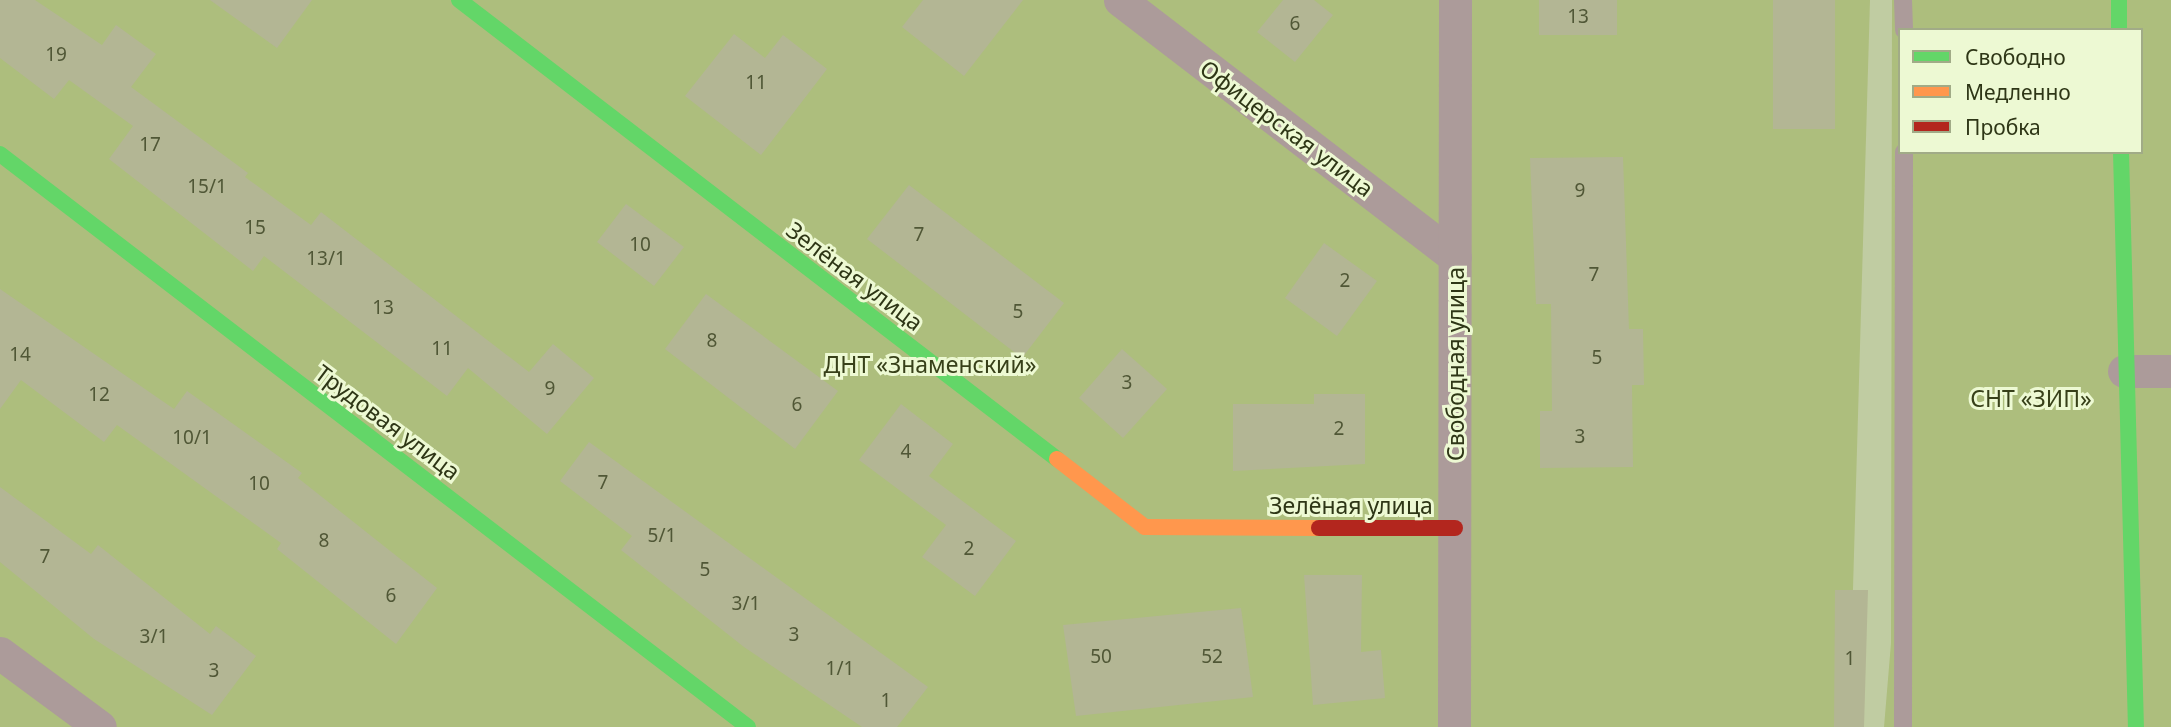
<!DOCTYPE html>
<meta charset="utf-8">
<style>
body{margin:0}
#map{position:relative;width:2171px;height:727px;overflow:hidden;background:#c0cca2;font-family:"Noto Sans",sans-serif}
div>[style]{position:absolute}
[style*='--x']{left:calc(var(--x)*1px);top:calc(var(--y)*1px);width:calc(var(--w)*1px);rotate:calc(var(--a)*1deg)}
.green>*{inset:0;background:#adbe7d}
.building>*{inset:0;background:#b3b694}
.lane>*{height:18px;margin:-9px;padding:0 9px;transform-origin:9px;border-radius:9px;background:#ac9b9a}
.street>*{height:33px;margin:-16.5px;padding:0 16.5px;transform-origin:16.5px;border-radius:16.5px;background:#ac9b9a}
.fast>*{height:16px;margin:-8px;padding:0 8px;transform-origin:8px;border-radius:8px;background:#63d668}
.slow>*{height:16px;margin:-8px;padding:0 8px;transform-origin:8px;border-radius:8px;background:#ff974d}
.jam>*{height:16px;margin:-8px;padding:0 8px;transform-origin:8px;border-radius:8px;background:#b3261e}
span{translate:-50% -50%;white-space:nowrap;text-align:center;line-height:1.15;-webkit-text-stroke:6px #edf9d3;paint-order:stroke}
.number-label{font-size:19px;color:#505736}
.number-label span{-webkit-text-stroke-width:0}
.street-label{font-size:23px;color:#2e3616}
.park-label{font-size:23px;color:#374019}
.legend{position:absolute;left:1898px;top:28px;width:245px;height:126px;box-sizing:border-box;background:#edf9d3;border:2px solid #a1ab87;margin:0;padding:9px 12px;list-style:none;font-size:21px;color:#2e3616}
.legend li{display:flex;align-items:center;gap:14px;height:35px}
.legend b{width:35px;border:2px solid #a1ab87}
</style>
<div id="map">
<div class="green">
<div style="clip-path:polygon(0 0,1870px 0,1849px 727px,0 727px)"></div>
<div style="clip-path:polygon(evenodd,1892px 0,2171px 0,2171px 727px,1884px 727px,1891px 643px,1892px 0,1900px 30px,2141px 30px,2141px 152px,1900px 152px,1900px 30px)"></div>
</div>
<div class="building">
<div style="clip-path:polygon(0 0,35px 0,102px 45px,116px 25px,156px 54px,131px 87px,248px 173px,245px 177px,311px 225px,321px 212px,529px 372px,553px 344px,594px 378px,547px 434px,468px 368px,447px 396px,264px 256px,253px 271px,109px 159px,133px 126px,69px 80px,54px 99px,0 58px)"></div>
<div style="clip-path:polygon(210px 0,312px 0,277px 48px)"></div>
<div style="clip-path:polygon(923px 0,1023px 0,964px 76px,902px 27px)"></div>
<div style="clip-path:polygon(1283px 0,1314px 0,1333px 15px,1295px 62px,1257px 32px)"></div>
<div style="clip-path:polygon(1539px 0,1617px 0,1617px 35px,1539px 35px)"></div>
<div style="clip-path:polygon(1773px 0,1835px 0,1835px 129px,1773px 129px)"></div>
<div style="clip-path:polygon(734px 34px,765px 58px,783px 35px,827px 69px,761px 155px,685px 96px)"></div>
<div style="clip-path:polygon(1623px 157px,1629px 329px,1643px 329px,1644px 385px,1632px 385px,1633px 467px,1540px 468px,1540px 411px,1552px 411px,1551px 304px,1536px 304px,1530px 158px)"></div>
<div style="clip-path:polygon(909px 185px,1064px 303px,1022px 358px,867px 239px)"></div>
<div style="clip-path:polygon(626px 204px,684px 247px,654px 286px,597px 242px)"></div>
<div style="clip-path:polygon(1324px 243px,1377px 281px,1337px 336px,1285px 298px)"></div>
<div style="clip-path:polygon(0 289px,174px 409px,187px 391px,302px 473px,298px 478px,437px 588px,396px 644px,277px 549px,281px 543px,117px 425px,104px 442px,21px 380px,0 409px)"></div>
<div style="clip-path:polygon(706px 294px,838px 391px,795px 449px,665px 349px)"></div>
<div style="clip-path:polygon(1122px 349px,1167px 389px,1123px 438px,1079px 398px)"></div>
<div style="clip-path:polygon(1314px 394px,1365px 394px,1365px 464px,1233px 471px,1233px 404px,1314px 404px)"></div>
<div style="clip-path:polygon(901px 404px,953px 444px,929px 476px,1016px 541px,975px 596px,922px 557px,946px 525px,859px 460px)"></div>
<div style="clip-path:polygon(589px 442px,928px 687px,897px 727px,862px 727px,744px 647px,621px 550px,632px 536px,560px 481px)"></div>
<div style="clip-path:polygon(0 487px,91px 554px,98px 545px,210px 634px,216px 626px,256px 656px,212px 715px,94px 639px,0 562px)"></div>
<div style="clip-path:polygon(1304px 575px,1362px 575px,1361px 652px,1381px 650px,1385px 698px,1313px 705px)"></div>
<div style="clip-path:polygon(1835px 590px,1868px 590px,1864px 727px,1834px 727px)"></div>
<div style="clip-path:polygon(1241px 608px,1253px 697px,1076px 716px,1063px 625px)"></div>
</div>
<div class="lane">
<div style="--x:1903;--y:0;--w:30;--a:88"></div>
<div style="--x:1903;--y:727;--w:575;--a:-89.9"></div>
</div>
<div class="street">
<div style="--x:1120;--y:0;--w:422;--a:37.5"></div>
<div style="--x:2124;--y:371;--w:47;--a:0"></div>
<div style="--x:0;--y:653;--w:124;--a:36.5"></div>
<div style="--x:1454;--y:727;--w:727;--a:-89.92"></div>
</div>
<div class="fast">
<div style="--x:459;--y:0;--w:754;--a:37.51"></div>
<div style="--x:2119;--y:0;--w:30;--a:90"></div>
<div style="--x:2121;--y:152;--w:575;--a:88.51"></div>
<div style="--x:0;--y:154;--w:942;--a:37.45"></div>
</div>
<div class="slow">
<div style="--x:1057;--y:459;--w:111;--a:37.7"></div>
<div style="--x:1145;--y:527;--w:174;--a:0.3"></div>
</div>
<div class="jam">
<div style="--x:1319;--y:528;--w:136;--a:0"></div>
</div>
<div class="number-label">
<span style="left:1578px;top:17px">13</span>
<span style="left:1295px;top:24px">6</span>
<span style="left:56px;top:55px">19</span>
<span style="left:756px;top:83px">11</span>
<span style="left:150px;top:145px">17</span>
<span style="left:207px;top:187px">15/1</span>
<span style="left:1580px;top:191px">9</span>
<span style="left:255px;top:228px">15</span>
<span style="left:919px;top:235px">7</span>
<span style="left:640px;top:245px">10</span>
<span style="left:326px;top:259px">13/1</span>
<span style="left:1594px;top:275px">7</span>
<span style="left:1345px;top:281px">2</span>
<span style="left:383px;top:308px">13</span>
<span style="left:1018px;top:312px">5</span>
<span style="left:712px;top:341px">8</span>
<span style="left:442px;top:349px">11</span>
<span style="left:20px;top:355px">14</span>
<span style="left:1597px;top:358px">5</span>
<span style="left:1127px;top:383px">3</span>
<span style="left:550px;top:389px">9</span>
<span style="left:99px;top:395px">12</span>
<span style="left:797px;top:405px">6</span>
<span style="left:1339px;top:429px">2</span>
<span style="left:1580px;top:437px">3</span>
<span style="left:192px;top:438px">10/1</span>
<span style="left:906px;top:452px">4</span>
<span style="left:603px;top:483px">7</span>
<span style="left:259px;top:484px">10</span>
<span style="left:662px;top:536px">5/1</span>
<span style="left:324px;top:541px">8</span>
<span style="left:969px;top:549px">2</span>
<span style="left:45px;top:557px">7</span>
<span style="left:705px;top:570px">5</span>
<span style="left:391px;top:596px">6</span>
<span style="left:746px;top:604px">3/1</span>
<span style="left:794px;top:635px">3</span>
<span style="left:154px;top:637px">3/1</span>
<span style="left:1101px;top:657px">50</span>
<span style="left:1212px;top:657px">52</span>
<span style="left:1850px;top:659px">1</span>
<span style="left:840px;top:669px">1/1</span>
<span style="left:214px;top:671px">3</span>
<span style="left:886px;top:701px">1</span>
</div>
<div class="street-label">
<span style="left:1287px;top:128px;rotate:37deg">Офицерская улица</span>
<span style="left:855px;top:276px;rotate:37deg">Зелёная улица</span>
<span style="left:1455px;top:364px;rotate:-90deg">Свободная улица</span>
<span style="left:388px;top:422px;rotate:37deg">Трудовая улица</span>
<span style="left:1351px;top:505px">Зелёная улица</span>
</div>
<div class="park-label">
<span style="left:930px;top:364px">ДНТ «Знаменский»</span>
<span style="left:2031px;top:398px">СНТ «ЗИП»</span>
</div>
<ul class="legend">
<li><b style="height:9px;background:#63d668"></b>Свободно</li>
<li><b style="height:9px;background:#ff974d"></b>Медленно</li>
<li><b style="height:9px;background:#b3261e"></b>Пробка</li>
</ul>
</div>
